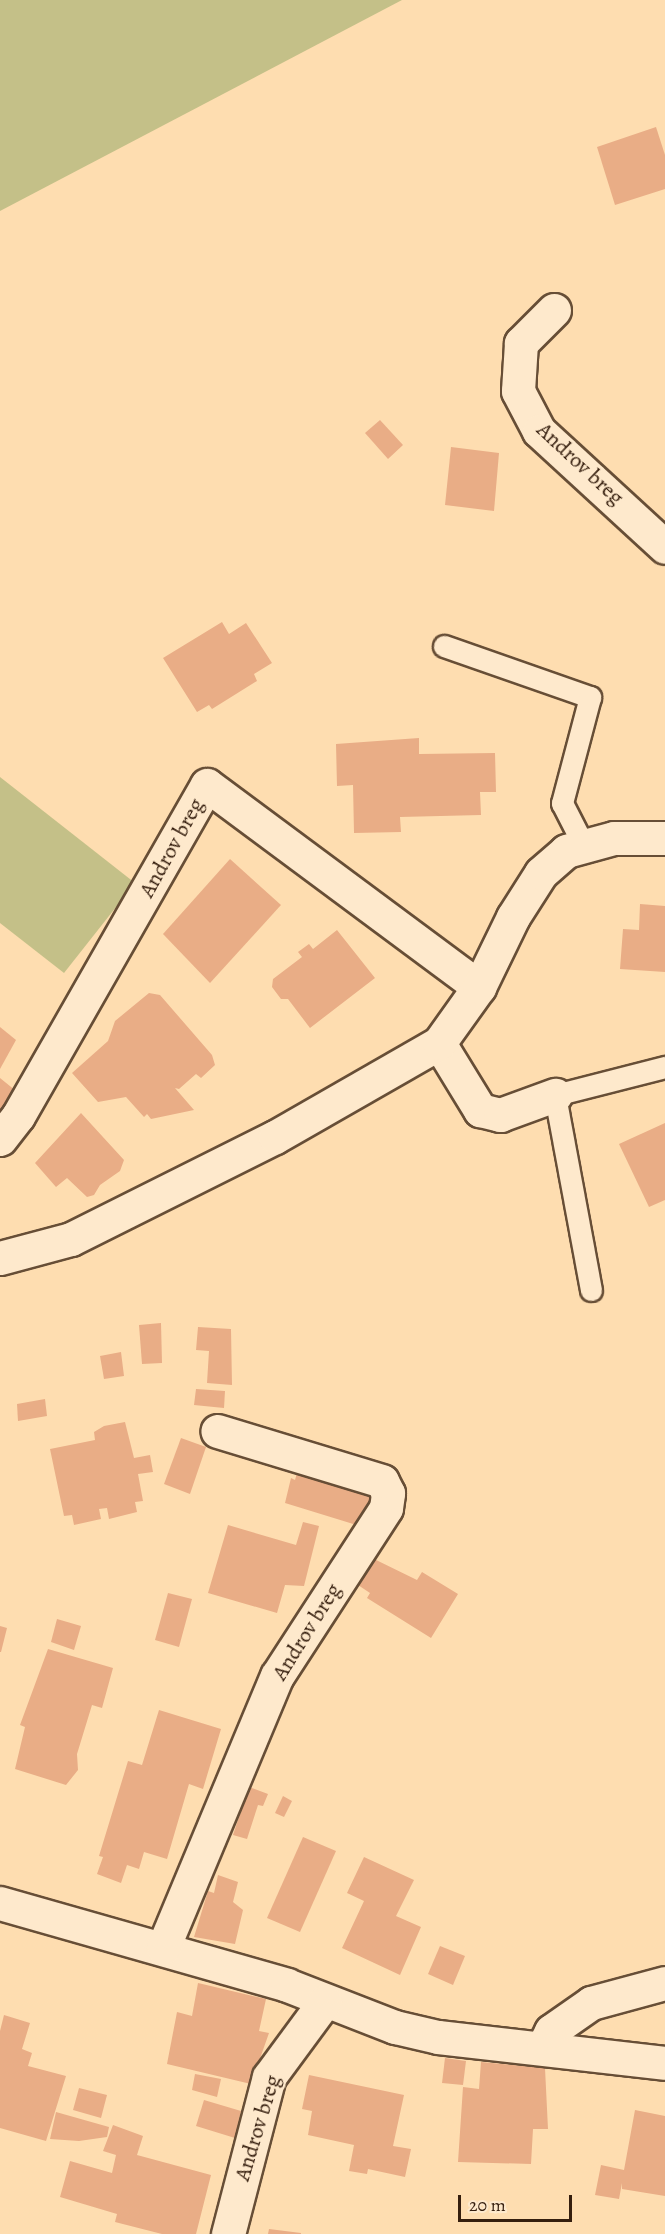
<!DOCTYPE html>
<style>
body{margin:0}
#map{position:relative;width:665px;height:2234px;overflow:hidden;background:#feddb0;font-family:Alegreya,serif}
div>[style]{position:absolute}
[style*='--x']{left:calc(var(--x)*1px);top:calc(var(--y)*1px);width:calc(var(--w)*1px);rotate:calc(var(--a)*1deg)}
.green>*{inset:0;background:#c4c088}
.building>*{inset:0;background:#e9ad86}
.roads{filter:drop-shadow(2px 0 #674e36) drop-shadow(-2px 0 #674e36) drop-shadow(0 2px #674e36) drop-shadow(0 -2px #674e36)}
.service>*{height:21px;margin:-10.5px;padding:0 10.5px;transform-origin:10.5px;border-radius:10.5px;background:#fee9cc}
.minor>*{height:33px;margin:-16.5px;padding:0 16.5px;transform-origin:16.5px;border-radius:16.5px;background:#fee9cc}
span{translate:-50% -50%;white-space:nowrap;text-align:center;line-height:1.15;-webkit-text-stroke:5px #fee9cc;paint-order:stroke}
.street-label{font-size:22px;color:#351e0e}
.scale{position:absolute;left:458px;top:2195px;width:114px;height:27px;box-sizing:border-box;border:3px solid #351e0e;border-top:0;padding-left:8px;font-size:18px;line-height:21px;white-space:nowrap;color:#351e0e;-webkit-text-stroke:4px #fee9cc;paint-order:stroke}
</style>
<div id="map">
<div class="green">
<div style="clip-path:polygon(0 0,402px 0,0 211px)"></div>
<div style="clip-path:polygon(0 777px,135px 883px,64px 973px,0 923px)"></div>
</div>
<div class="building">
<div style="clip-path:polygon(656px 127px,665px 155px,665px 189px,615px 205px,597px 147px)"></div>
<div style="clip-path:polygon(380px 420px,403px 445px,388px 459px,365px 433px)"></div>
<div style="clip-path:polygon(451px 447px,499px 453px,494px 511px,445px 505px)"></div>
<div style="clip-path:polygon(222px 622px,229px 634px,246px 623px,272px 663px,254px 674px,257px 681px,212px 709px,209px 705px,197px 712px,163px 658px)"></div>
<div style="clip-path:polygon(419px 738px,419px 754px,495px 753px,496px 792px,480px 792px,481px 815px,400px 817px,401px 832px,354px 833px,353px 785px,337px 786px,336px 744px)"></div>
<div style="clip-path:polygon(230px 859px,281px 905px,210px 983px,163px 934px)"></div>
<div style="clip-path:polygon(640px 904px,665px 906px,665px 972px,620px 969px,623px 929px,639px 930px)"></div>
<div style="clip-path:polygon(337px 930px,375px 978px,310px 1028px,288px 999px,281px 999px,272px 987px,273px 979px,302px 957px,298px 952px,309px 944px,313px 949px)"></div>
<div style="clip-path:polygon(149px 993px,160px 995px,212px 1055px,215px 1065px,201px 1078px,196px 1074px,179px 1089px,175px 1088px,194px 1110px,151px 1119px,147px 1114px,144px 1117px,126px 1097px,98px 1102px,72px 1073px,108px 1041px,115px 1021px)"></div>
<div style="clip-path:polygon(0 1027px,16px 1040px,0 1069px)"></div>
<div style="clip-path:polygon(0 1078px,21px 1095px,0 1120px)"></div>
<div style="clip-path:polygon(81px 1113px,124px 1160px,120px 1171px,100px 1185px,94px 1195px,87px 1197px,67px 1178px,56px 1187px,35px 1163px)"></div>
<div style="clip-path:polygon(665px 1123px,665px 1200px,649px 1207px,619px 1144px)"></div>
<div style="clip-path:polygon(161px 1323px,162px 1363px,142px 1364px,139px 1325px)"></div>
<div style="clip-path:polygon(198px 1327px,231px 1329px,232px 1385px,207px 1383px,209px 1351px,196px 1350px)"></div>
<div style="clip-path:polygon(121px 1352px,124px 1376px,104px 1379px,100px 1356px)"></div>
<div style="clip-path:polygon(196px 1389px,225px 1391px,224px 1408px,194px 1405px)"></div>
<div style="clip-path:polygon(45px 1399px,47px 1416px,18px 1421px,17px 1404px)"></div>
<div style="clip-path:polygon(125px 1422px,134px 1458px,150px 1455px,153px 1472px,138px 1474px,143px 1501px,135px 1502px,137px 1512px,109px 1519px,107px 1508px,99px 1509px,101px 1519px,74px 1525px,72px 1515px,64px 1516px,50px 1449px,95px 1440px,94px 1432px,104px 1426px)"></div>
<div style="clip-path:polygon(181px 1438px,206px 1447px,190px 1494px,164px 1484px)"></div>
<div style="clip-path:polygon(297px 1473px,371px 1496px,372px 1513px,363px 1527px,285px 1503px,291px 1478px,295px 1480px)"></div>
<div style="clip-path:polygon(303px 1522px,319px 1526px,304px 1586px,285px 1585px,277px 1613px,208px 1593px,228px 1525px,296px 1545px)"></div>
<div style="clip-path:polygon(372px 1558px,417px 1580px,422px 1572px,458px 1594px,431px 1638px,367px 1598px,370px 1593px,355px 1583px)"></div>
<div style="clip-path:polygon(168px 1593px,192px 1599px,179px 1647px,155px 1640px)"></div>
<div style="clip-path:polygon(57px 1619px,81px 1626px,74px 1650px,51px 1642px)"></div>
<div style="clip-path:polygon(0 1626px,7px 1628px,1px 1652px,0 1652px)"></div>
<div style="clip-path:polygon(48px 1649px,113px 1668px,102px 1708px,92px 1705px,77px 1754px,78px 1770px,66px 1785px,15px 1769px,25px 1727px,20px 1725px)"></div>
<div style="clip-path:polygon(159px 1710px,221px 1729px,203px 1789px,189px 1784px,167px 1859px,144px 1852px,139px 1869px,127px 1865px,121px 1883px,97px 1874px,103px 1857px,99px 1856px,128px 1761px,142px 1765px)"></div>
<div style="clip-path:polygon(249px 1787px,268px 1794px,263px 1806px,258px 1805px,247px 1839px,233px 1835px)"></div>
<div style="clip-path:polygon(283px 1796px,292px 1801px,284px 1817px,275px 1813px)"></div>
<div style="clip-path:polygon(303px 1837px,336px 1851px,300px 1932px,267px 1918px)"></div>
<div style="clip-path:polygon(364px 1857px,414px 1880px,396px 1916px,421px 1927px,400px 1975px,342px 1948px,364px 1901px,347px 1893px)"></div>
<div style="clip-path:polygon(218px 1875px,238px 1882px,233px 1902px,243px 1910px,235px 1944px,194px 1937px,208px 1891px,214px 1893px)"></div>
<div style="clip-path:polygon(440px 1946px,465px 1956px,453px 1985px,428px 1974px)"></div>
<div style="clip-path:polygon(198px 1983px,266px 1999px,259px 2031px,269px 2033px,251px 2084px,167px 2064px,177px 2012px,192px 2016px)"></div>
<div style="clip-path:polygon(4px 2015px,30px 2023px,22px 2049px,32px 2053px,28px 2066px,66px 2076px,46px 2141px,0 2128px,0 2031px)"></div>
<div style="clip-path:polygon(445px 2058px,466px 2061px,463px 2085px,442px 2083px)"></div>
<div style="clip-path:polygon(481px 2062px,545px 2068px,548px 2129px,533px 2129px,531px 2164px,458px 2162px,463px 2087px,479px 2089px)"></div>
<div style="clip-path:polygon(195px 2074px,221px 2079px,217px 2097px,192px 2090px)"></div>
<div style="clip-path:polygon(309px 2075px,404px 2095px,393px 2146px,411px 2149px,405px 2177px,368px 2169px,367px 2174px,349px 2171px,354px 2145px,308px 2135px,312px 2111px,302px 2109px)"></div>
<div style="clip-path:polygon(79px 2088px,107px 2095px,101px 2118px,73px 2110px)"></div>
<div style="clip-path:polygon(204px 2100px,241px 2111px,235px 2138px,196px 2126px)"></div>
<div style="clip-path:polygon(635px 2110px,665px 2116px,665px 2196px,622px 2189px,622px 2183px,619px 2199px,595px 2195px,601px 2165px,624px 2170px)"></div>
<div style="clip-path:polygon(56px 2112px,109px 2127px,107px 2137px,79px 2141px,50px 2139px)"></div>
<div style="clip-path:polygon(113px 2125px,143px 2136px,137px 2155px,211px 2175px,196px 2234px,162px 2234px,115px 2222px,117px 2214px,60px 2197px,70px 2161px,112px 2173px,116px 2155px,103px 2151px)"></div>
<div style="clip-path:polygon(269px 2229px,301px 2233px,301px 2234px,268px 2234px)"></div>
</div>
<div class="roads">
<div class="service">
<div style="--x:444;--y:646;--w:155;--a:19.3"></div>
<div style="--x:590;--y:697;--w:110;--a:104.8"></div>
<div style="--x:562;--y:803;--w:48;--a:62.9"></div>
<div style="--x:591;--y:1290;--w:198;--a:-100.5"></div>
<div style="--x:555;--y:1095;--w:114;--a:-14.3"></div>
</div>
<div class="minor">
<div style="--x:554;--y:310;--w:47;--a:135"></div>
<div style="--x:521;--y:343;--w:48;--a:93.6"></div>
<div style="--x:518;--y:391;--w:45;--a:62.3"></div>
<div style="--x:539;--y:431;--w:171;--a:42.6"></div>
<div style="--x:439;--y:1043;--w:79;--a:58.5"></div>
<div style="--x:480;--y:1110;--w:21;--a:14"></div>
<div style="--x:500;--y:1115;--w:59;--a:-20"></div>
<div style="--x:0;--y:1139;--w:29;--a:-52"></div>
<div style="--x:18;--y:1116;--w:381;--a:-60.3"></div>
<div style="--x:207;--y:785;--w:339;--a:36.6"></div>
<div style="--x:0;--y:1258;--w:73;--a:-15"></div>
<div style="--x:71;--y:1239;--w:228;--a:-26.6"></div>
<div style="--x:275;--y:1137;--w:189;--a:-29.8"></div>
<div style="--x:439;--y:1043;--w:69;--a:-54.5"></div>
<div style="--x:479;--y:987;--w:78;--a:-64.1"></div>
<div style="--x:513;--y:917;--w:52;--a:-57.5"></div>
<div style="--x:541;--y:873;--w:33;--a:-41"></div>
<div style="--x:566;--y:851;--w:50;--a:-15.2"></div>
<div style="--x:614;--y:838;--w:51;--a:0"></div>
<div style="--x:0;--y:1903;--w:298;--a:15.9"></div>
<div style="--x:287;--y:1985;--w:116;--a:21.3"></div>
<div style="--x:395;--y:2027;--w:44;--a:13.1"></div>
<div style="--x:438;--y:2037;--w:228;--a:6.5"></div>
<div style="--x:163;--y:1948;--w:295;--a:-67.3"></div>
<div style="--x:277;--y:1676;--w:200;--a:-57"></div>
<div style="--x:386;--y:1508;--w:15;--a:-82"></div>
<div style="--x:388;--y:1493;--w:13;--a:-117"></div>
<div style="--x:382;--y:1481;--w:172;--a:-163.1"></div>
<div style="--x:543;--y:2047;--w:18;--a:-63"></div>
<div style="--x:551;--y:2031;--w:49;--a:-35"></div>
<div style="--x:591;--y:2003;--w:77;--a:-15.1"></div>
<div style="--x:228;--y:2234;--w:162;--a:-75.4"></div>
<div style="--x:269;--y:2077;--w:94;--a:-53.6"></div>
</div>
</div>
<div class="street-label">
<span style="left:580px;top:464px;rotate:43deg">Androv breg</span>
<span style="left:172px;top:848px;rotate:-61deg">Androv breg</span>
<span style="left:307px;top:1632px;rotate:-58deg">Androv breg</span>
<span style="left:258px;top:2128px;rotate:-73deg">Androv breg</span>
</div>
<div class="scale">20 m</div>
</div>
